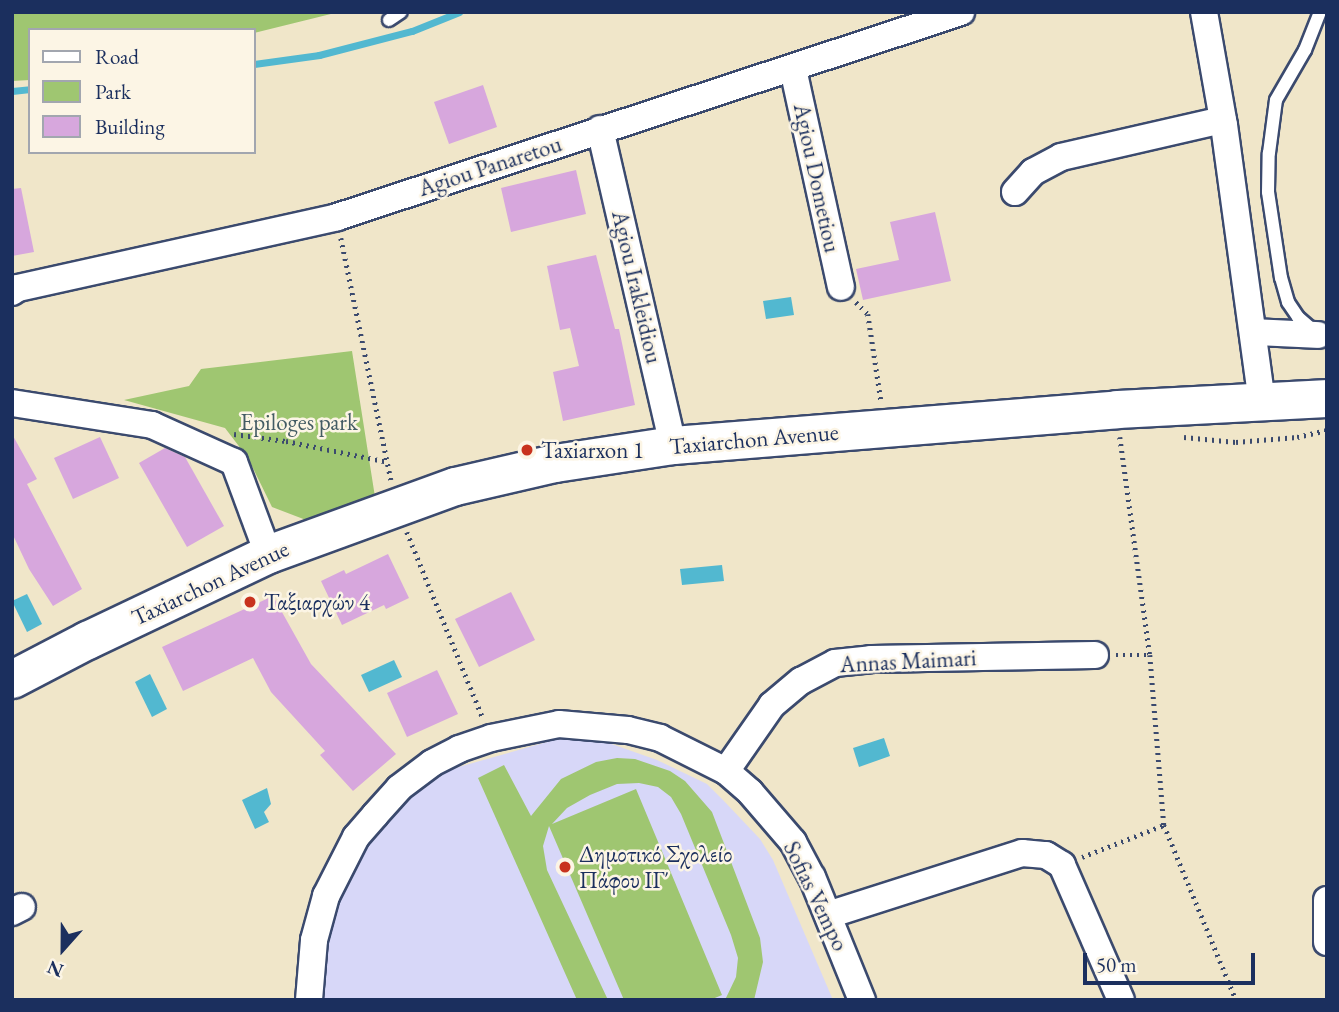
<!DOCTYPE html>
<meta charset="utf-8">
<style>
body{margin:0}
#map{position:relative;width:1339px;height:1012px;overflow:hidden;background:#f0e6c9;font-family:"EB Garamond",serif}
div>[style]{position:absolute}
[style*='--x']{left:calc(var(--x)*1px);top:calc(var(--y)*1px);width:calc(var(--w)*1px);rotate:calc(var(--a)*1deg)}
.built>*{inset:0;background:#d7d7f8}
.green>*{inset:0;background:#9fc671}
.water>*{inset:0;background:#52b8d0}
.stream>*{height:7px;margin:-3.5px;padding:0 3.5px;transform-origin:3.5px;border-radius:3.5px;background:#52b8d0}
.building>*{inset:0;background:#d7a7dd}
.path>*{height:4.5px;margin-top:-2.25px;transform-origin:0;background:repeating-linear-gradient(90deg,#3b4a6e 0 2px,transparent 0 7px)}
.roads{filter:drop-shadow(2px 0 #3b4a6e) drop-shadow(-2px 0 #3b4a6e) drop-shadow(0 2px #3b4a6e) drop-shadow(0 -2px #3b4a6e)}
.service>*{height:12px;margin:-6px;padding:0 6px;transform-origin:6px;border-radius:6px;background:#fff}
.minor>*{height:26px;margin:-13px;padding:0 13px;transform-origin:13px;border-radius:13px;background:#fff}
.secondary>*{height:37px;margin:-18.5px;padding:0 18.5px;transform-origin:18.5px;border-radius:18.5px;background:#fff}
.dots>*{width:19px;height:19px;translate:-50% -50%;box-sizing:border-box;border:4px solid #fcf5e5;border-radius:50%}
span{translate:-50% -50%;white-space:nowrap;text-align:center;line-height:1.15;-webkit-text-stroke:5px #fcf5e5;paint-order:stroke}
.street-label{font-size:23px;color:#1b2f5e}
.park-label{font-size:23px;color:#435c64}
.poi-label{font-size:23px;color:#1b2f5e}
.left{translate:0 -50%;text-align:left}
.frame{position:absolute;inset:0;border:14px solid #1b2f5e;pointer-events:none}
.legend{position:absolute;left:28px;top:28px;width:228px;height:126px;box-sizing:border-box;background:#fcf5e5;border:2px solid #a2a6af;margin:0;padding:9px 12px;list-style:none;font-size:21px;color:#1b2f5e}
.legend li{display:flex;align-items:center;gap:14px;height:35px}
.legend b{width:35px;border:2px solid #a2a6af}
.north{position:absolute;left:28px;top:914px;width:70px;height:70px;-webkit-text-stroke:5px #fcf5e5;paint-order:stroke;rotate:201deg;font-size:19px;font-weight:700;line-height:28px;text-align:center;color:#1b2f5e}
.north::after{content:'';display:block;margin:auto;width:24px;height:32px;background:#1b2f5e;clip-path:polygon(50% 0,100% 100%,50% 72%,0 100%)}
.scale{position:absolute;left:1083px;top:953px;width:172px;height:32px;box-sizing:border-box;border:4px solid #1b2f5e;border-top:0;padding-left:9px;font-size:21px;line-height:24px;white-space:nowrap;color:#1b2f5e;-webkit-text-stroke:5px #fcf5e5;paint-order:stroke}
</style>
<div id="map">
<div class="built">
<div style="clip-path:polygon(561px 738px,606px 742px,657px 760px,707px 784px,723px 800px,760px 839px,773px 860px,833px 1000px,321px 1000px,334px 902px,377px 831px,421px 783px,448px 770px)"></div>
</div>
<div class="green">
<div style="clip-path:polygon(12px 12px,339px 12px,254px 33px,254px 30px,30px 30px,30px 80px,12px 81px)"></div>
<div style="clip-path:polygon(352px 351px,375px 497px,306px 520px,272px 507px,248px 458px,225px 428px,124px 400px,189px 386px,201px 369px)"></div>
<div style="clip-path:polygon(617px 758px,635px 759px,670px 771px,685px 781px,712px 812px,760px 938px,763px 962px,754px 1000px,725px 1000px,736px 977px,738px 958px,731px 935px,681px 814px,671px 797px,658px 787px,639px 783px,617px 784px,590px 795px,567px 808px,552px 824px,636px 789px,722px 995px,710px 1000px,624px 1000px,549px 826px,543px 846px,547px 870px,608px 1000px,577px 1000px,478px 778px,504px 765px,531px 816px,561px 779px,596px 762px)"></div>
</div>
<div class="water">
<div style="clip-path:polygon(791px 297px,794px 315px,766px 319px,763px 301px)"></div>
<div style="clip-path:polygon(722px 565px,724px 581px,682px 585px,680px 569px)"></div>
<div style="clip-path:polygon(27px 594px,42px 624px,27px 632px,12px 601px)"></div>
<div style="clip-path:polygon(394px 660px,402px 677px,369px 692px,361px 675px)"></div>
<div style="clip-path:polygon(150px 674px,167px 709px,152px 717px,135px 682px)"></div>
<div style="clip-path:polygon(884px 738px,890px 756px,859px 767px,853px 748px)"></div>
<div style="clip-path:polygon(267px 788px,271px 804px,264px 812px,269px 822px,255px 829px,242px 800px)"></div>
</div>
<div class="stream">
<div style="--x:254;--y:64;--w:66;--a:-7.9"></div>
<div style="--x:319;--y:55;--w:96;--a:-14.5"></div>
<div style="--x:412;--y:31;--w:51;--a:-22"></div>
<div style="--x:12;--y:91;--w:18;--a:-6"></div>
</div>
<div class="building">
<div style="clip-path:polygon(483px 85px,497px 127px,449px 144px,434px 102px)"></div>
<div style="clip-path:polygon(576px 170px,586px 214px,511px 232px,501px 188px)"></div>
<div style="clip-path:polygon(21px 188px,34px 252px,12px 256px,12px 189px)"></div>
<div style="clip-path:polygon(935px 212px,951px 281px,863px 300px,856px 269px,899px 260px,890px 222px)"></div>
<div style="clip-path:polygon(596px 255px,615px 329px,619px 329px,635px 405px,563px 421px,553px 372px,579px 366px,570px 328px,560px 330px,547px 266px)"></div>
<div style="clip-path:polygon(12px 434px,37px 479px,27px 484px,82px 589px,53px 606px,29px 569px,12px 533px)"></div>
<div style="clip-path:polygon(100px 437px,119px 478px,73px 499px,54px 458px)"></div>
<div style="clip-path:polygon(165px 448px,185px 457px,224px 526px,187px 547px,139px 463px)"></div>
<div style="clip-path:polygon(388px 554px,409px 598px,386px 609px,384px 605px,342px 625px,321px 581px,344px 570px,346px 574px)"></div>
<div style="clip-path:polygon(511px 592px,535px 640px,479px 667px,455px 619px)"></div>
<div style="clip-path:polygon(273px 596px,311px 664px,396px 754px,353px 791px,320px 755px,325px 751px,271px 692px,253px 658px,183px 691px,162px 647px)"></div>
<div style="clip-path:polygon(437px 670px,458px 714px,407px 737px,387px 693px)"></div>
</div>
<div class="path">
<div style="--x:341;--y:238;--w:247;--a:78.3"></div>
<div style="--x:856;--y:302;--w:17;--a:45"></div>
<div style="--x:868;--y:314;--w:87;--a:81.4"></div>
<div style="--x:234;--y:434;--w:52;--a:7.7"></div>
<div style="--x:286;--y:441;--w:104;--a:11.6"></div>
<div style="--x:1120;--y:437;--w:220;--a:82.2"></div>
<div style="--x:1150;--y:655;--w:171;--a:85.3"></div>
<div style="--x:1164;--y:825;--w:189;--a:67.6"></div>
<div style="--x:1184;--y:437;--w:52;--a:5.5"></div>
<div style="--x:1236;--y:442;--w:61;--a:-4.7"></div>
<div style="--x:1297;--y:437;--w:31;--a:-13"></div>
<div style="--x:407;--y:532;--w:201;--a:67.8"></div>
<div style="--x:1116;--y:655;--w:34;--a:0"></div>
<div style="--x:1082;--y:857;--w:88;--a:-21.3"></div>
</div>
<div class="roads">
<div class="service">
<div style="--x:389;--y:20;--w:14;--a:-34"></div>
<div style="--x:1314;--y:331;--w:21;--a:-139"></div>
<div style="--x:1298;--y:317;--w:18;--a:-124"></div>
<div style="--x:1288;--y:302;--w:25;--a:-106"></div>
<div style="--x:1281;--y:278;--w:87;--a:-98.6"></div>
<div style="--x:1268;--y:192;--w:39;--a:-89"></div>
<div style="--x:1269;--y:153;--w:53;--a:-82.5"></div>
<div style="--x:1276;--y:100;--w:58;--a:-59.9"></div>
<div style="--x:1305;--y:50;--w:41;--a:-68.5"></div>
</div>
<div class="minor">
<div style="--x:1204;--y:12;--w:115;--a:80"></div>
<div style="--x:1224;--y:125;--w:280;--a:82.2"></div>
<div style="--x:793;--y:69;--w:223;--a:77.6"></div>
<div style="--x:600;--y:129;--w:324;--a:77"></div>
<div style="--x:1015;--y:192;--w:27;--a:-48"></div>
<div style="--x:1033;--y:172;--w:32;--a:-28"></div>
<div style="--x:1061;--y:157;--w:166;--a:-12.9"></div>
<div style="--x:12;--y:292;--w:7;--a:-34"></div>
<div style="--x:18;--y:288;--w:327;--a:-12.5"></div>
<div style="--x:337;--y:217;--w:657;--a:-18.19"></div>
<div style="--x:1254;--y:332;--w:64;--a:2.7"></div>
<div style="--x:12;--y:403;--w:142;--a:8.9"></div>
<div style="--x:152;--y:425;--w:90;--a:24.3"></div>
<div style="--x:234;--y:462;--w:98;--a:69.7"></div>
<div style="--x:726;--y:771;--w:80;--a:-55.1"></div>
<div style="--x:772;--y:705;--w:38;--a:-40"></div>
<div style="--x:801;--y:681;--w:38;--a:-28"></div>
<div style="--x:835;--y:663;--w:36;--a:-6"></div>
<div style="--x:871;--y:659;--w:224;--a:-1"></div>
<div style="--x:1327;--y:900;--w:42;--a:90"></div>
<div style="--x:12;--y:912;--w:11;--a:-27"></div>
<div style="--x:828;--y:915;--w:204;--a:-17.7"></div>
<div style="--x:1022;--y:853;--w:24;--a:5"></div>
<div style="--x:1046;--y:855;--w:19;--a:32"></div>
<div style="--x:1062;--y:865;--w:147;--a:66.4"></div>
<div style="--x:309;--y:1000;--w:60;--a:-85.2"></div>
<div style="--x:314;--y:940;--w:46;--a:-74.7"></div>
<div style="--x:326;--y:896;--w:66;--a:-63"></div>
<div style="--x:356;--y:837;--w:29;--a:-49"></div>
<div style="--x:375;--y:815;--w:36;--a:-48"></div>
<div style="--x:399;--y:788;--w:41;--a:-37.1"></div>
<div style="--x:432;--y:763;--w:30;--a:-27"></div>
<div style="--x:459;--y:749;--w:34;--a:-19"></div>
<div style="--x:491;--y:738;--w:69;--a:-11.6"></div>
<div style="--x:559;--y:724;--w:69;--a:5"></div>
<div style="--x:628;--y:730;--w:33;--a:14"></div>
<div style="--x:660;--y:738;--w:74;--a:26.6"></div>
<div style="--x:726;--y:771;--w:32;--a:41"></div>
<div style="--x:750;--y:792;--w:66;--a:49.3"></div>
<div style="--x:793;--y:842;--w:40;--a:62"></div>
<div style="--x:812;--y:877;--w:133;--a:67.9"></div>
</div>
<div class="secondary">
<div style="--x:12;--y:679;--w:85;--a:-27.5"></div>
<div style="--x:87;--y:640;--w:200;--a:-25.4"></div>
<div style="--x:268;--y:554;--w:199;--a:-20"></div>
<div style="--x:455;--y:486;--w:103;--a:-13"></div>
<div style="--x:555;--y:463;--w:119;--a:-8.7"></div>
<div style="--x:673;--y:445;--w:445;--a:-4.6"></div>
<div style="--x:1117;--y:409;--w:210;--a:-3"></div>
</div>
</div>
<div class="dots">
<div style="left:527px;top:450px;background:#c8321e"></div>
<div style="left:250px;top:602px;background:#c8321e"></div>
<div style="left:565px;top:867px;background:#c8321e"></div>
</div>
<div class="street-label">
<span style="left:490px;top:166px;rotate:-18deg">Agiou Panaretou</span>
<span style="left:817px;top:178px;rotate:78deg">Agiou Dometiou</span>
<span style="left:637px;top:287px;rotate:77deg">Agiou Irakleidiou</span>
<span style="left:754px;top:439px;rotate:-5deg">Taxiarchon Avenue</span>
<span style="left:210px;top:583px;rotate:-25deg">Taxiarchon Avenue</span>
<span style="left:908px;top:661px;rotate:-3deg">Annas Maimari</span>
<span style="left:816px;top:896px;rotate:64deg">Sofias Vempo</span>
</div>
<div class="park-label">
<span style="left:299px;top:422px">Epiloges park</span>
</div>
<div class="poi-label">
<span class="left" style="left:541px;top:450px">Taxiarxon 1</span>
<span class="left" style="left:264px;top:602px">Ταξιαρχών 4</span>
<span class="left" style="left:579px;top:867px">Δημοτικό Σχολείο<br>Πάφου ΙΓ΄</span>
</div>
<div class="frame"></div>
<ul class="legend">
<li><b style="height:9px;background:#fff"></b>Road</li>
<li><b style="height:19px;background:#9fc671"></b>Park</li>
<li><b style="height:19px;background:#d7a7dd"></b>Building</li>
</ul>
<div class="north">N</div>
<div class="scale">50 m</div>
</div>
